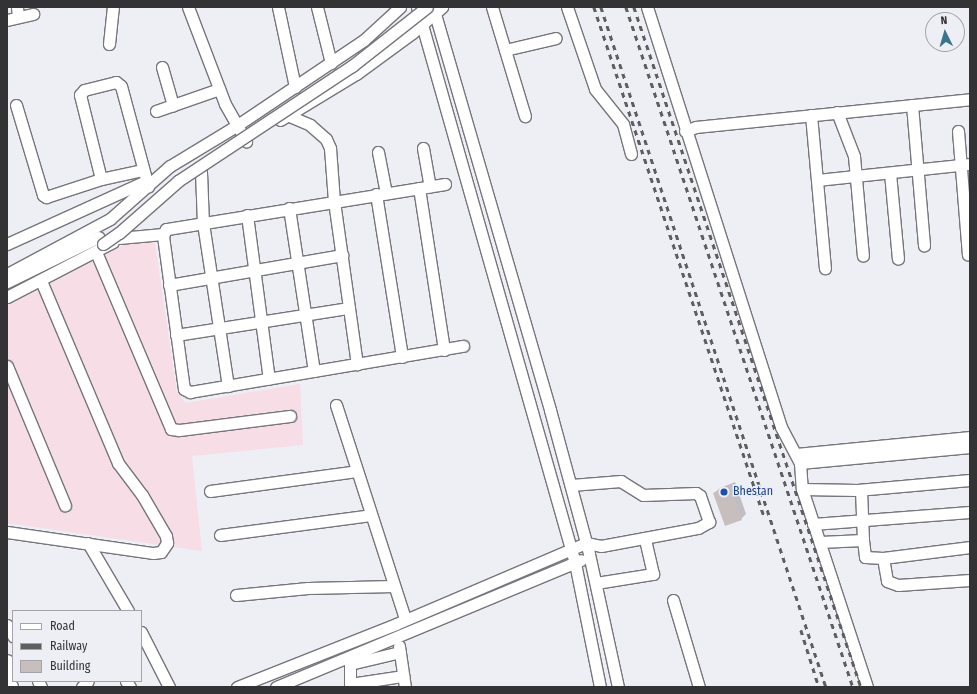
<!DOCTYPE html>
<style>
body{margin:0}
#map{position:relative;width:977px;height:694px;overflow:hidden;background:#eeeef5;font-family:"Fira Sans Condensed",sans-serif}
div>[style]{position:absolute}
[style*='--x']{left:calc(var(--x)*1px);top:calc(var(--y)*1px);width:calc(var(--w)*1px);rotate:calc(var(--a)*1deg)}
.industrial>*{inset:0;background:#f6dde6}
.shadow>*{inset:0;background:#0003}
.building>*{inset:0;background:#c7bfbd}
.roads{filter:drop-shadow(1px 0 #75757b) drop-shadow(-1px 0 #75757b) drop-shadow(0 1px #75757b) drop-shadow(0 -1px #75757b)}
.minor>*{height:11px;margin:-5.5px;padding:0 5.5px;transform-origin:5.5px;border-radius:5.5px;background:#fff}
.major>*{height:14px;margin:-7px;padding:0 7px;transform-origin:7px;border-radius:7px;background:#fff}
.highway>*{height:16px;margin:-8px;padding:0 8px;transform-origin:8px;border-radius:8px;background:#fff}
.rail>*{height:2.5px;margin-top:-1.25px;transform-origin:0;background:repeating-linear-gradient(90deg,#5e5e61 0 5px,transparent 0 10px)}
.bridges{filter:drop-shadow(1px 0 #75757b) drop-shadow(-1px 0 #75757b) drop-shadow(0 1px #75757b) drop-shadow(0 -1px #75757b)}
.minor-bridge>*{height:11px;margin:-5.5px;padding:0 5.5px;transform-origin:5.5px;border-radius:5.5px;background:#fff}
.dots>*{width:11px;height:11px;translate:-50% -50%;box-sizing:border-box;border:2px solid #eeeef5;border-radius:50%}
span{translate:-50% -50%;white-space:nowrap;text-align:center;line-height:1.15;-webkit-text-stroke:3px #eeeef5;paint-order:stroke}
.transit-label{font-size:12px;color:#164399}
.left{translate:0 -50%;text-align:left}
.frame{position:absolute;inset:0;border:8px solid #333336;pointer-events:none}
.legend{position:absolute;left:12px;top:610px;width:130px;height:72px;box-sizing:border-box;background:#eeeef5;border:1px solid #a3a3a9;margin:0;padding:5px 7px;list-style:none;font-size:12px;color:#333336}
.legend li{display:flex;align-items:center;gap:8px;height:20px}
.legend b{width:20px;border:1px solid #a3a3a9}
.north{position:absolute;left:925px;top:12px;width:40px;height:40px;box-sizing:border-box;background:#eeeef5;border:1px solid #a3a3a9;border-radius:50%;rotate:355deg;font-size:11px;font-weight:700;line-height:16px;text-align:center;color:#333336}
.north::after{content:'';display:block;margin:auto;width:14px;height:18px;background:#3a748d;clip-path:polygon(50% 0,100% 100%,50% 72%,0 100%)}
</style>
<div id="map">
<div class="industrial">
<div style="clip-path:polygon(154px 237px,177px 392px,186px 403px,300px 384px,303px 445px,192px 456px,202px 551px,7px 523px,7px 305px,124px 245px)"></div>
</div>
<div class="shadow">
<div style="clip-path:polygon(735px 482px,746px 514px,741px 519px,714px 493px,720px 488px)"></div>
</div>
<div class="building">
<div style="clip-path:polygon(730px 487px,742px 520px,725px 526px,713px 493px)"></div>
</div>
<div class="roads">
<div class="minor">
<div style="--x:17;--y:7;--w:10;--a:84"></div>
<div style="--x:188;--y:7;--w:104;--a:69.1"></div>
<div style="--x:225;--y:104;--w:43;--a:60.4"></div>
<div style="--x:278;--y:7;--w:82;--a:78"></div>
<div style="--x:317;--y:7;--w:58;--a:76"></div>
<div style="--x:417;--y:7;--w:578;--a:74.14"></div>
<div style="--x:575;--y:563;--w:126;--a:78.6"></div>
<div style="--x:433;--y:7;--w:420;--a:73.8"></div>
<div style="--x:550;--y:410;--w:149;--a:74.8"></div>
<div style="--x:589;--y:554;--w:136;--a:77.7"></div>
<div style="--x:492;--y:7;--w:114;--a:73.2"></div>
<div style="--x:567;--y:7;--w:87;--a:71.1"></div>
<div style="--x:595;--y:89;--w:45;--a:51.3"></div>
<div style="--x:623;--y:124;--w:31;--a:75"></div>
<div style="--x:647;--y:7;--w:441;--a:72.3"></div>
<div style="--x:781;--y:427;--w:41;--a:62.2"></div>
<div style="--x:800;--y:463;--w:26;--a:86"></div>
<div style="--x:802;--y:489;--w:208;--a:71.8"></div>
<div style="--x:7;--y:20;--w:27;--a:-13"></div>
<div style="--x:109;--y:44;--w:37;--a:-84"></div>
<div style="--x:505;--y:50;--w:52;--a:-13.2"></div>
<div style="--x:162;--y:67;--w:40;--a:74"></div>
<div style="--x:16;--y:105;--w:94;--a:73.3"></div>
<div style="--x:43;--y:195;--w:4;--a:34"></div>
<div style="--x:46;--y:197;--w:58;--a:-18.1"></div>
<div style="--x:101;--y:179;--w:43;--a:-12.1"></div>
<div style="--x:912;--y:105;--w:141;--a:85.1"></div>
<div style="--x:156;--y:111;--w:67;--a:-19.2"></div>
<div style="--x:837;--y:112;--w:47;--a:68.9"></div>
<div style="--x:854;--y:156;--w:100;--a:84.9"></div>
<div style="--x:287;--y:115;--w:25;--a:23"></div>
<div style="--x:310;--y:125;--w:21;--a:41"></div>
<div style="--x:326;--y:139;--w:10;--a:66"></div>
<div style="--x:330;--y:148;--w:53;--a:85.7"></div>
<div style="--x:334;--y:201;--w:165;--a:82"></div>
<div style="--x:811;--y:115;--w:154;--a:84.8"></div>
<div style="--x:280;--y:120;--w:89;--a:-31.2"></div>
<div style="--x:356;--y:74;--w:69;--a:-36.2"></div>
<div style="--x:412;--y:33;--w:40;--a:-41"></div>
<div style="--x:685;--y:131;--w:12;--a:-20"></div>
<div style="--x:696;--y:127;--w:275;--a:-5.8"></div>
<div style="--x:958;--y:131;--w:124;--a:85.4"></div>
<div style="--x:423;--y:148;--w:39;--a:80"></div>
<div style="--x:378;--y:152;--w:42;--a:79"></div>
<div style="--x:201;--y:172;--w:51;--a:87.8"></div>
<div style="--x:203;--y:223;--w:165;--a:81.3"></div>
<div style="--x:890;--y:173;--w:86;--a:84.7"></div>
<div style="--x:101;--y:179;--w:87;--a:-104"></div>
<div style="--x:80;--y:95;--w:6;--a:-51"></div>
<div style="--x:84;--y:90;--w:33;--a:-14"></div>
<div style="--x:116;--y:82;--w:6;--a:39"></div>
<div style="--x:121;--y:86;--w:104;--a:74.9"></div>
<div style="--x:817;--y:180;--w:154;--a:-6"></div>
<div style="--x:445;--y:184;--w:283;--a:170.8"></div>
<div style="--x:166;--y:229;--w:8;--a:113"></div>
<div style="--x:163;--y:236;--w:154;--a:82.2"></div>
<div style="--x:184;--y:389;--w:7;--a:27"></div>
<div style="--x:190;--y:392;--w:277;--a:-9.6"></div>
<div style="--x:419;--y:188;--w:164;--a:81.2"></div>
<div style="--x:376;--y:194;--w:165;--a:80.9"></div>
<div style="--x:289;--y:208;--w:165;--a:81.3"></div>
<div style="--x:247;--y:215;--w:165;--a:82.4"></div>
<div style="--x:119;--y:238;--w:44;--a:-5.2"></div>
<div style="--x:7;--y:244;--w:153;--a:-24.4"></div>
<div style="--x:96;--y:252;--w:192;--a:67"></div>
<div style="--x:171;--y:429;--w:8;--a:7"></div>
<div style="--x:179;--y:430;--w:112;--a:-7.2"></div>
<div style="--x:7;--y:274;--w:117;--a:-28.1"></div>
<div style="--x:110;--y:219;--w:80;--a:-41.5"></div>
<div style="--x:170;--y:166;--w:77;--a:-31.2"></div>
<div style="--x:236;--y:126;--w:154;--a:-33.9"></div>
<div style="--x:364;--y:40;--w:49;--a:-42.5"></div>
<div style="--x:7;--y:282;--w:102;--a:-26.1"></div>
<div style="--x:169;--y:285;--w:176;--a:-9.8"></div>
<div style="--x:7;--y:297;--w:119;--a:-27.4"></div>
<div style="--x:176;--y:335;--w:175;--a:-8.9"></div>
<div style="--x:7;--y:366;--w:151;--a:67.4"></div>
<div style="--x:336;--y:405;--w:224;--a:72.1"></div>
<div style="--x:796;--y:454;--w:175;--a:-5.6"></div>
<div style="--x:800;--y:463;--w:171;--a:-5.4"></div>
<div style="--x:802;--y:489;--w:55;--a:1"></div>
<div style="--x:857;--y:490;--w:113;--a:-5.1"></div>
<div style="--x:861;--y:490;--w:50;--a:87.7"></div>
<div style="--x:210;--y:491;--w:148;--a:-7.7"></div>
<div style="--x:813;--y:524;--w:157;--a:-4.4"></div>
<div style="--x:7;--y:532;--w:148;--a:8.2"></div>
<div style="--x:153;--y:553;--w:8;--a:-7"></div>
<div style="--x:161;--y:552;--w:11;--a:-56"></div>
<div style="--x:167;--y:543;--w:7;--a:-98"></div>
<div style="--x:166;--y:536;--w:48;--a:-120.3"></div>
<div style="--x:142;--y:495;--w:40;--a:-127"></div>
<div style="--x:118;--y:463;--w:198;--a:-112.9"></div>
<div style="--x:220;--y:535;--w:152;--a:-7.5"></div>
<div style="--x:820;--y:542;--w:43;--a:-2.7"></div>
<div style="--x:863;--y:540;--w:17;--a:83"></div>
<div style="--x:865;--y:557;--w:18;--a:3"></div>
<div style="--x:883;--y:558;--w:23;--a:80"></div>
<div style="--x:887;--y:581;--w:12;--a:20"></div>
<div style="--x:898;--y:585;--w:72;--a:-4"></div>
<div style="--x:88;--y:543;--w:79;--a:59.5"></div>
<div style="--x:883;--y:558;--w:88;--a:-7.2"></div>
<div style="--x:596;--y:583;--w:58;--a:-9"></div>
<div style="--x:653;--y:574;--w:37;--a:-103"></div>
<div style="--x:236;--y:595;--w:72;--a:-5.6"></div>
<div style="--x:308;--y:588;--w:86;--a:-1.3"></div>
<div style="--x:673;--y:600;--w:91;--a:73.4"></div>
<div style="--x:7;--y:625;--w:13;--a:61"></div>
<div style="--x:141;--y:632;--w:62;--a:63"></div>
<div style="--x:399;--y:646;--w:41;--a:81.7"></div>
<div style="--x:38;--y:681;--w:7;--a:63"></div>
<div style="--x:126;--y:681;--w:7;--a:56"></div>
<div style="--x:350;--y:684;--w:54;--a:-8.6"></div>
<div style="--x:82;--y:687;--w:8;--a:-45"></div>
<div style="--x:237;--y:687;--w:171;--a:-21.6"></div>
<div style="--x:396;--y:624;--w:207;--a:-23.1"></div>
<div style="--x:586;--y:543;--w:15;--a:11"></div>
<div style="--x:601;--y:546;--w:99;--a:-10.5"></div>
<div style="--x:698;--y:528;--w:13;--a:-29"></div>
<div style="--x:709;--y:522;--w:28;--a:-109"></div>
<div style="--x:700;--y:496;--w:5;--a:-143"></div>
<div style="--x:696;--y:493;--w:53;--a:177.8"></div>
<div style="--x:643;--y:495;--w:26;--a:-148"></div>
<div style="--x:621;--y:481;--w:50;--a:175.4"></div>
<div style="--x:276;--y:687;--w:330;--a:-22.6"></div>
<div style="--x:350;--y:687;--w:23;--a:-90"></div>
<div style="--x:350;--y:664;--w:51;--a:-13.5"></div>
</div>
<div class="major">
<div style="--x:7;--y:680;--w:8;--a:60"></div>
</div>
<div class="highway">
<div style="--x:7;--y:663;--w:13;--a:63"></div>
</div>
</div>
<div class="rail">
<div style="--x:594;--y:7;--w:537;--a:71.53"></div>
<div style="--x:601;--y:7;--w:716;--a:71.69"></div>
<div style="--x:626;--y:7;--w:717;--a:71.54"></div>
<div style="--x:634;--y:7;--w:717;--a:71.54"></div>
<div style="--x:801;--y:630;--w:60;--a:72.5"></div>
</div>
<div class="bridges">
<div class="minor-bridge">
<div style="--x:103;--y:244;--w:19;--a:-35"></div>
<div style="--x:119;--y:233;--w:79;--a:-41.4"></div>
<div style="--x:178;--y:181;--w:209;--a:-33.5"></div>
<div style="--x:352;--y:66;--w:95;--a:-38.2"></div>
</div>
</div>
<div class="dots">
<div style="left:724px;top:492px;background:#1a4fb4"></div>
</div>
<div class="transit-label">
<span class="left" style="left:733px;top:492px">Bhestan</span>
</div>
<div class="frame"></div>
<ul class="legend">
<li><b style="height:5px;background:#fff"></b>Road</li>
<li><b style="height:5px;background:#5e5e61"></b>Railway</li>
<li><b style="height:11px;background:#c7bfbd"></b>Building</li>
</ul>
<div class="north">N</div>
</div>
